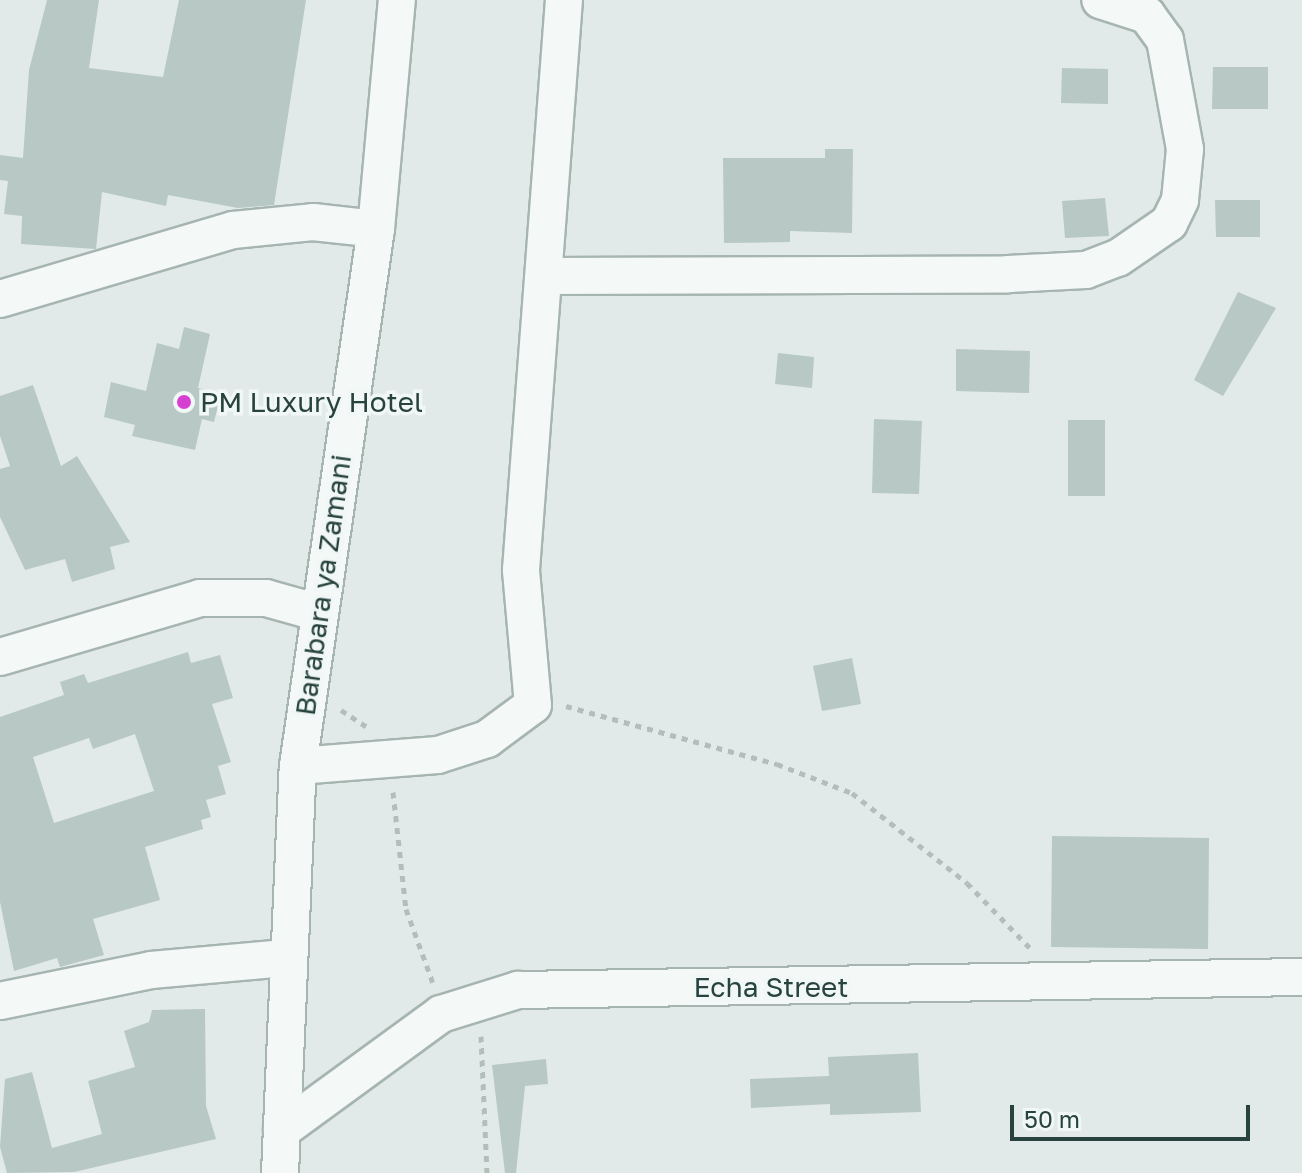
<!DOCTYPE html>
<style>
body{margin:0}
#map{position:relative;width:1302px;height:1173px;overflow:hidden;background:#e1eae8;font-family:"Golos Text",sans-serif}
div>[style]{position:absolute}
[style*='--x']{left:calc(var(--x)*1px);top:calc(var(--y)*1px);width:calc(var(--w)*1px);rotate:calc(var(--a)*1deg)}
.building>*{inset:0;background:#b8c8c4}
.path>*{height:5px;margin-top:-2.5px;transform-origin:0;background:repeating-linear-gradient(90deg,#b3bebb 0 6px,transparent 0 12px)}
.roads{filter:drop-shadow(2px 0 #a6b5b1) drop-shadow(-2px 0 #a6b5b1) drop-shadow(0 2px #a6b5b1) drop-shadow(0 -2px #a6b5b1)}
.minor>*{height:36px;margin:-18px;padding:0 18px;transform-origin:18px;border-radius:18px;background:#f4f8f7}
.dots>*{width:22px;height:22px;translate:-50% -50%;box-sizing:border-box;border:4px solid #f0f7f6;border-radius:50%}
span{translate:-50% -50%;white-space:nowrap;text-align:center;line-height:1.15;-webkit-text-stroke:7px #f0f7f6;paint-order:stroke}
.poi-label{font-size:28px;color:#28433d}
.left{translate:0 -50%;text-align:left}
.street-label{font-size:28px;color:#28433d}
.scale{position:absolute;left:1010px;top:1105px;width:240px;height:36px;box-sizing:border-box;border:4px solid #28433d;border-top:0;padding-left:10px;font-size:24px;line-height:28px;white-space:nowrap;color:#28433d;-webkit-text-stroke:6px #f0f7f6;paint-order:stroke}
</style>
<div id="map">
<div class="building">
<div style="clip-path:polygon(47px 0,99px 0,89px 68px,163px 77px,179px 0,306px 0,274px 205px,238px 208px,168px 195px,166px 206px,102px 192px,96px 249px,21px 244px,22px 216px,4px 214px,8px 181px,0 180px,0 155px,23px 158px,29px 70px)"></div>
<div style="clip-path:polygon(1213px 67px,1268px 67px,1268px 109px,1212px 109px)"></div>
<div style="clip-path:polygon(1062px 68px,1108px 69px,1108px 104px,1061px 103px)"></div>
<div style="clip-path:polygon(825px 149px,853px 149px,852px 233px,790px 231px,790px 242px,724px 243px,723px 158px,825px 158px)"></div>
<div style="clip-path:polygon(1105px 198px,1109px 236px,1065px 238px,1062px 201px)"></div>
<div style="clip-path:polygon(1215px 200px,1260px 200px,1260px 237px,1216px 237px)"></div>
<div style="clip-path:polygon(1238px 292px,1276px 308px,1223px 396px,1194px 380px)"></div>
<div style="clip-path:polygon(184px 327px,210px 334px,198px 388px,221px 394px,214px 422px,202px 419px,195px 450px,132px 436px,135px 425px,104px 417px,111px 382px,146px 391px,157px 343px,179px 349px)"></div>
<div style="clip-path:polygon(956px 349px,1030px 351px,1029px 393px,956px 391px)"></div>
<div style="clip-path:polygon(778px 353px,814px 357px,812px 388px,775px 384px)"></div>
<div style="clip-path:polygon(33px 385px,61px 466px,77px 456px,130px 542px,110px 547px,115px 569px,72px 582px,65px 559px,25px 570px,0 517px,0 469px,10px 466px,0 436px,0 396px)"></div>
<div style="clip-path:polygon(874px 419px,922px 421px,919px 494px,872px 493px)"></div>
<div style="clip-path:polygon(1068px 420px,1105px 420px,1105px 496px,1068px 496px)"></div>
<div style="clip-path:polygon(evenodd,188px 652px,191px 663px,220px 655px,233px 698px,212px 704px,231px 762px,218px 766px,226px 794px,206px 800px,211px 817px,201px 820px,203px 829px,145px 847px,160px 900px,93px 919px,104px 955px,60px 967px,57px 958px,14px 971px,0 902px,0 717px,64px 695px,60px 682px,84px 674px,88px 683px,188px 652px,135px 734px,154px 791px,54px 823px,33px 757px,89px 738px,93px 749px,135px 734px)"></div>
<div style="clip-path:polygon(852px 658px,861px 704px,822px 711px,813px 666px)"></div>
<div style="clip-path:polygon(1052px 836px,1209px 838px,1208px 949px,1051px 947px)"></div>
<div style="clip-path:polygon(205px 1009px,206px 1106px,216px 1139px,74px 1172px,7px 1173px,0 1147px,5px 1079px,32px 1072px,52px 1148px,102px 1134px,88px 1081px,135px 1067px,124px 1031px,149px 1022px,152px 1010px)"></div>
<div style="clip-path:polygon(918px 1053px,921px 1112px,830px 1115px,830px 1104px,751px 1108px,750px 1079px,829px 1076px,828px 1057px)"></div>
<div style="clip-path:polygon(546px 1059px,548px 1084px,525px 1086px,516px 1173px,505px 1173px,492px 1065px)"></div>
</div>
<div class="path">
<div style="--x:566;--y:706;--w:219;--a:15.4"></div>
<div style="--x:777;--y:764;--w:80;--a:21.1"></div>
<div style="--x:852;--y:793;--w:146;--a:38"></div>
<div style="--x:967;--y:883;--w:92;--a:45.9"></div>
<div style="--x:341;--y:710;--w:30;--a:33"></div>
<div style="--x:393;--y:792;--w:118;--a:83.7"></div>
<div style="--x:406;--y:909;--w:79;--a:70"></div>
<div style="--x:481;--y:1036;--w:137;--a:87.5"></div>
</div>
<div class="roads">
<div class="minor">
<div style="--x:547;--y:276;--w:461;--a:-0.2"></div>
<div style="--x:1008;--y:274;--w:78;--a:-2.9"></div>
<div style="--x:1086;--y:270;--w:34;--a:-21"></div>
<div style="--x:1118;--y:258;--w:62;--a:-34.5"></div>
<div style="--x:1169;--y:223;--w:25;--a:-64"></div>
<div style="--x:1180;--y:200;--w:51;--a:-84.4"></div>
<div style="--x:1185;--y:149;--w:111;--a:-100.4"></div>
<div style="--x:1165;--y:40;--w:31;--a:-126"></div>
<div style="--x:1147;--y:15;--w:49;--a:-162.3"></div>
<div style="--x:0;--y:299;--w:243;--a:-16.5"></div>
<div style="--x:233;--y:230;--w:80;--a:-5.7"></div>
<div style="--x:313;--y:222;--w:63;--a:6.3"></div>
<div style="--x:0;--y:657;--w:209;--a:-16.4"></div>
<div style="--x:200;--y:598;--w:66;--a:0"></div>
<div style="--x:266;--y:598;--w:52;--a:15.6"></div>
<div style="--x:298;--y:766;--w:140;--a:-4.5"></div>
<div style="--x:438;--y:755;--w:52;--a:-18.1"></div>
<div style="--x:487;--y:739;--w:57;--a:-36.5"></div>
<div style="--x:533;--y:705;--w:136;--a:-95.1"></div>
<div style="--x:521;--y:570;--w:572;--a:-85.69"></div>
<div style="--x:0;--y:1001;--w:154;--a:-11.6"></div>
<div style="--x:151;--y:970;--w:135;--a:-5.1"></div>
<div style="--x:282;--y:1130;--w:197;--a:-36.1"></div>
<div style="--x:441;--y:1014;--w:81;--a:-17.3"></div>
<div style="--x:518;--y:990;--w:784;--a:-0.95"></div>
<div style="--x:280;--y:1173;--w:407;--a:-87.5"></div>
<div style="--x:298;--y:766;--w:543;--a:-81.74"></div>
<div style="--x:376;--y:229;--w:230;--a:-84.8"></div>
</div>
</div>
<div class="dots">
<div style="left:184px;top:402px;background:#d540d2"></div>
</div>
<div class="poi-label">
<span class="left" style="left:200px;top:402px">PM Luxury Hotel</span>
</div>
<div class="street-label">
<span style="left:323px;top:585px;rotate:-82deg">Barabara ya Zamani</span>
<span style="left:771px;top:987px">Echa Street</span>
</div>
<div class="scale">50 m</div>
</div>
